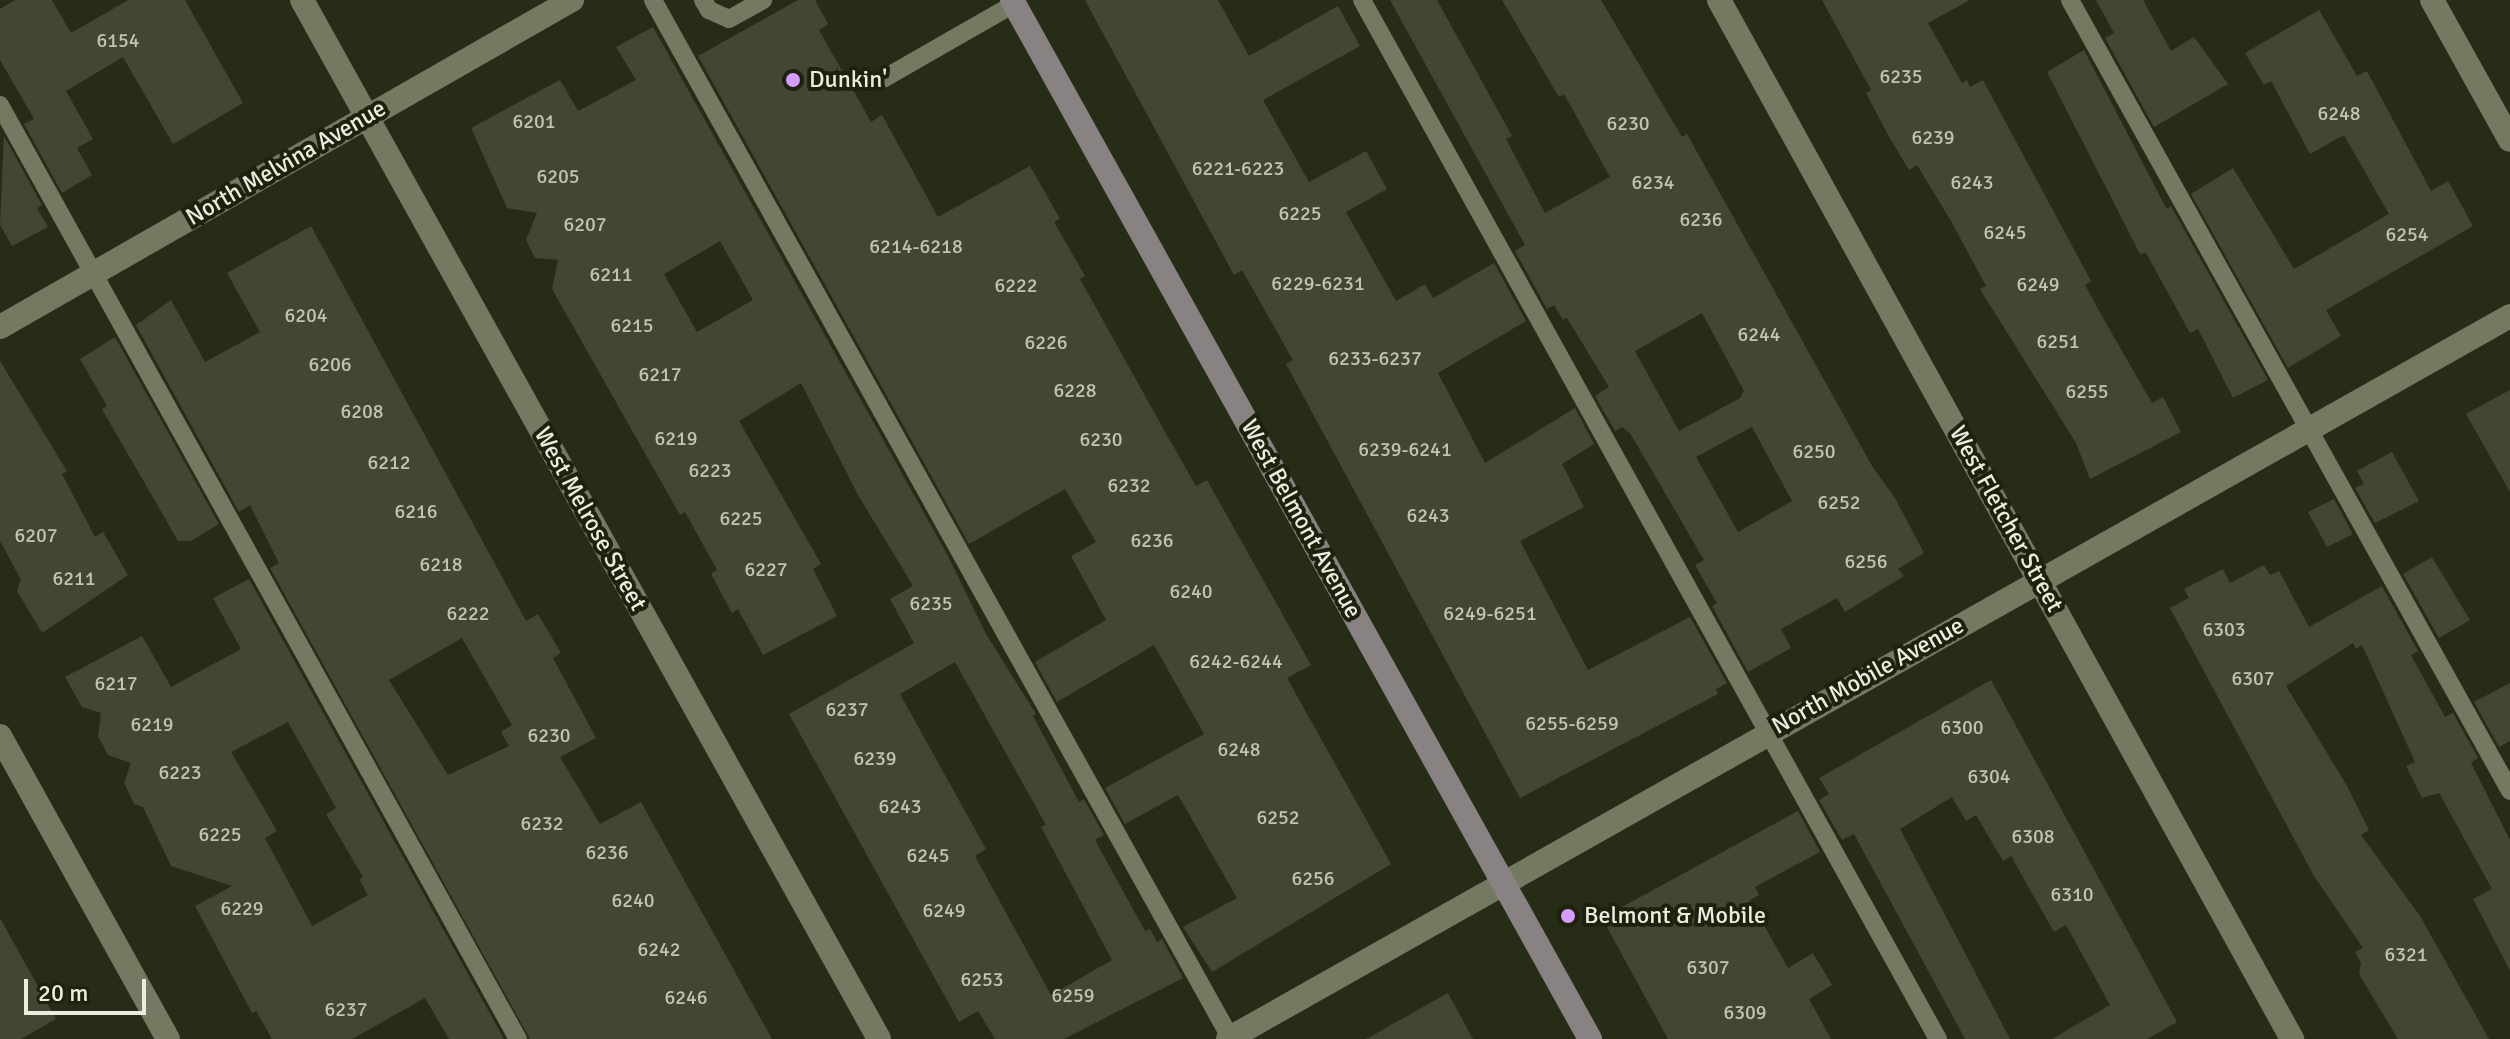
<!DOCTYPE html>
<style>
body{margin:0}
#map{position:relative;width:2510px;height:1039px;overflow:hidden;background:#272c17;font-family:Signika,sans-serif}
div>[style]{position:absolute}
[style*='--x']{left:calc(var(--x)*1px);top:calc(var(--y)*1px);width:calc(var(--w)*1px);rotate:calc(var(--a)*1deg)}
.building>*{inset:0;background:#424731}
.lane>*{height:18px;margin:-9px;padding:0 9px;transform-origin:9px;border-radius:9px;background:#747a62}
.street>*{height:24px;margin:-12px;padding:0 12px;transform-origin:12px;border-radius:12px;background:#747a62}
.secondary>*{height:24px;margin:-12px;padding:0 12px;transform-origin:12px;border-radius:12px;background:#888283}
.dots>*{width:22px;height:22px;translate:-50% -50%;box-sizing:border-box;border:4px solid #1e220d;border-radius:50%}
span{translate:-50% -50%;white-space:nowrap;text-align:center;line-height:1.15;-webkit-text-stroke:8px #1e220d;paint-order:stroke}
.number-label{font-size:20px;color:#c0c4b4}
.number-label span{-webkit-text-stroke-width:0}
.poi-label{font-size:24px;color:#eaeee0}
.left{translate:0 -50%;text-align:left}
.street-label{font-size:24px;color:#eaeee0}
.scale{position:absolute;left:24px;top:979px;width:122px;height:36px;box-sizing:border-box;border:4px solid #eaeee0;border-top:0;padding-left:10px;font-size:24px;line-height:28px;white-space:nowrap;color:#eaeee0;-webkit-text-stroke:6px #1e220d;paint-order:stroke}
</style>
<div id="map">
<div class="building">
<div style="clip-path:polygon(15px 0,52px 0,71px 33px,128px 0,185px 0,243px 103px,173px 144px,123px 57px,66px 91px,93px 139px,77px 148px,92px 175px,62px 193px,24px 124px,34px 119px,0 60px,0 9px)"></div>
<div style="clip-path:polygon(798px 0,815px 0,828px 24px,819px 30px,871px 122px,882px 115px,938px 217px,1030px 166px,1060px 219px,1054px 222px,1085px 276px,1080px 279px,1164px 430px,1196px 486px,1207px 480px,1311px 665px,1287px 678px,1391px 864px,1212px 972px,1183px 927px,1237px 898px,1178px 795px,1125px 824px,1105px 788px,1204px 734px,1154px 645px,1057px 702px,1035px 662px,1106px 620px,1071px 556px,1096px 542px,1065px 489px,969px 544px,698px 56px)"></div>
<div style="clip-path:polygon(1085px 0,1218px 0,1249px 56px,1338px 6px,1360px 46px,1263px 100px,1309px 182px,1366px 151px,1387px 189px,1346px 212px,1396px 301px,1425px 284px,1433px 298px,1494px 263px,1526px 321px,1438px 373px,1485px 463px,1575px 408px,1594px 444px,1562px 464px,1584px 507px,1520px 541px,1588px 670px,1690px 617px,1727px 683px,1716px 689px,1718px 694px,1520px 798px,1286px 364px,1293px 360px,1242px 270px,1234px 275px)"></div>
<div style="clip-path:polygon(evenodd,1390px 0,1437px 0,1512px 136px,1506px 139px,1545px 213px,1610px 177px,1564px 94px,1559px 97px,1502px 0,1601px 0,1682px 137px,1687px 134px,1872px 466px,1895px 498px,1924px 553px,1898px 569px,1904px 576px,1845px 612px,1837px 598px,1781px 629px,1791px 648px,1748px 672px,1712px 606px,1717px 603px,1695px 565px,1704px 560px,1630px 433px,1622px 427px,1615px 431px,1595px 396px,1609px 387px,1567px 318px,1563px 320px,1554px 305px,1547px 309px,1515px 251px,1525px 245px,1390px 0,1702px 313px,1744px 391px,1740px 398px,1679px 431px,1635px 351px,1702px 313px,1390px 0,1752px 427px,1792px 501px,1738px 532px,1696px 457px,1752px 427px)"></div>
<div style="clip-path:polygon(1822px 0,1970px 0,1928px 23px,1962px 83px,1967px 80px,1970px 87px,1983px 80px,2091px 281px,2085px 285px,2107px 325px,2152px 403px,2163px 397px,2181px 432px,2090px 479px,2076px 443px,1980px 289px,1986px 286px,1951px 221px,1917px 165px,1909px 170px,1888px 135px,1866px 93px,1871px 90px)"></div>
<div style="clip-path:polygon(2096px 0,2143px 0,2171px 51px,2194px 37px,2228px 84px,2154px 127px,2105px 38px,2114px 33px)"></div>
<div style="clip-path:polygon(2319px 10px,2357px 76px,2367px 71px,2431px 191px,2448px 181px,2473px 226px,2326px 310px,2341px 336px,2288px 368px,2191px 194px,2233px 168px,2294px 269px,2389px 214px,2344px 135px,2310px 154px,2271px 81px,2264px 85px,2245px 53px)"></div>
<div style="clip-path:polygon(evenodd,653px 27px,948px 556px,986px 634px,1036px 714px,1033px 716px,1079px 802px,1084px 799px,1104px 835px,1095px 840px,1145px 931px,1150px 929px,1157px 942px,1162px 939px,1183px 978px,1064px 1039px,995px 1039px,978px 1011px,959px 1022px,789px 714px,914px 643px,890px 599px,913px 586px,858px 495px,801px 383px,739px 421px,821px 564px,813px 569px,837px 616px,763px 655px,738px 609px,732px 613px,711px 574px,717px 570px,685px 512px,680px 515px,552px 289px,558px 260px,535px 258px,526px 240px,537px 213px,507px 208px,471px 128px,560px 80px,578px 111px,636px 80px,616px 47px,653px 27px,720px 241px,753px 300px,697px 332px,664px 274px,720px 241px,653px 27px,955px 662px,1046px 825px,1041px 827px,1112px 960px,1051px 995px,975px 856px,986px 849px,900px 694px,955px 662px)"></div>
<div style="clip-path:polygon(2084px 50px,2162px 200px,2167px 209px,2171px 206px,2268px 380px,2233px 398px,2198px 329px,2190px 333px,2146px 253px,2140px 254px,2047px 72px)"></div>
<div style="clip-path:polygon(4px 136px,42px 205px,37px 208px,48px 227px,12px 246px,0 225px)"></div>
<div style="clip-path:polygon(evenodd,311px 226px,526px 621px,538px 614px,561px 653px,553px 658px,596px 738px,560px 757px,600px 824px,641px 802px,772px 1039px,530px 1039px,270px 568px,279px 563px,250px 505px,239px 512px,136px 325px,171px 300px,205px 362px,260px 332px,227px 273px,311px 226px,462px 638px,512px 725px,501px 732px,509px 746px,448px 775px,389px 680px,462px 638px)"></div>
<div style="clip-path:polygon(115px 337px,219px 524px,191px 541px,178px 541px,102px 409px,107px 406px,80px 359px)"></div>
<div style="clip-path:polygon(0 361px,67px 471px,62px 474px,95px 537px,103px 532px,128px 575px,42px 633px,17px 591px,21px 580px,0 541px)"></div>
<div style="clip-path:polygon(2510px 390px,2510px 492px,2466px 414px)"></div>
<div style="clip-path:polygon(2392px 452px,2419px 501px,2375px 523px,2355px 488px,2364px 484px,2357px 471px)"></div>
<div style="clip-path:polygon(2334px 499px,2353px 534px,2327px 547px,2308px 512px)"></div>
<div style="clip-path:polygon(2432px 557px,2470px 620px,2439px 638px,2403px 574px)"></div>
<div style="clip-path:polygon(2264px 565px,2270px 575px,2279px 571px,2309px 627px,2382px 586px,2418px 651px,2411px 655px,2445px 717px,2453px 713px,2478px 758px,2471px 763px,2510px 840px,2510px 971px,2473px 899px,2492px 889px,2439px 793px,2422px 798px,2406px 766px,2415px 762px,2362px 645px,2356px 649px,2353px 643px,2286px 686px,2346px 784px,2369px 830px,2361px 835px,2420px 916px,2489px 1039px,2398px 1039px,2359px 974px,2361px 963px,2355px 952px,2363px 948px,2314px 876px,2170px 608px,2189px 598px,2184px 589px,2223px 569px,2230px 583px)"></div>
<div style="clip-path:polygon(evenodd,249px 579px,504px 1039px,449px 1039px,425px 998px,352px 1039px,272px 1039px,256px 1011px,252px 1013px,195px 906px,232px 886px,171px 866px,143px 807px,134px 804px,124px 783px,131px 763px,108px 755px,98px 736px,101px 713px,82px 707px,65px 677px,142px 636px,171px 687px,241px 649px,213px 598px,249px 579px,288px 722px,336px 808px,326px 814px,363px 877px,359px 879px,368px 895px,312px 926px,265px 838px,277px 831px,231px 752px,288px 722px)"></div>
<div style="clip-path:polygon(1991px 680px,2177px 1022px,2147px 1039px,2052px 1039px,2110px 1005px,2066px 925px,2054px 932px,2011px 856px,2003px 861px,1976px 815px,1966px 821px,1952px 797px,1900px 829px,2010px 1039px,1965px 1039px,1854px 834px,1842px 840px,1819px 800px,1829px 794px,1819px 778px)"></div>
<div style="clip-path:polygon(2510px 683px,2510px 741px,2499px 747px,2474px 702px)"></div>
<div style="clip-path:polygon(1798px 811px,1820px 852px,1755px 887px,1759px 895px,1750px 900px,1788px 968px,1813px 953px,1832px 985px,1809px 999px,1831px 1039px,1668px 1039px,1602px 918px)"></div>
<div style="clip-path:polygon(0 918px,56px 1019px,21px 1039px,0 1039px)"></div>
<div style="clip-path:polygon(1448px 993px,1473px 1039px,1366px 1039px)"></div>
</div>
<div class="lane">
<div style="--x:653;--y:0;--w:1189;--a:60.91"></div>
<div style="--x:703;--y:0;--w:12;--a:59"></div>
<div style="--x:709;--y:10;--w:22;--a:24"></div>
<div style="--x:729;--y:19;--w:39;--a:-29"></div>
<div style="--x:1362;--y:0;--w:1188;--a:61"></div>
<div style="--x:2070;--y:0;--w:905;--a:60.91"></div>
<div style="--x:883;--y:79;--w:151;--a:-29.8"></div>
<div style="--x:0;--y:105;--w:1068;--a:60.99"></div>
</div>
<div class="street">
<div style="--x:302;--y:0;--w:1188;--a:60.95"></div>
<div style="--x:1719;--y:0;--w:1187;--a:61.12"></div>
<div style="--x:2432;--y:0;--w:160;--a:60.9"></div>
<div style="--x:0;--y:327;--w:659;--a:-29.76"></div>
<div style="--x:0;--y:736;--w:346;--a:61"></div>
<div style="--x:1228;--y:1039;--w:1472;--a:-29.42"></div>
</div>
<div class="secondary">
<div style="--x:1012;--y:0;--w:1189;--a:60.91"></div>
</div>
<div class="dots">
<div style="left:793px;top:80px;background:#d59cfb"></div>
<div style="left:1568px;top:916px;background:#d59cfb"></div>
</div>
<div class="number-label">
<span style="left:118px;top:40px">6154</span>
<span style="left:1901px;top:76px">6235</span>
<span style="left:2339px;top:113px">6248</span>
<span style="left:534px;top:121px">6201</span>
<span style="left:1628px;top:123px">6230</span>
<span style="left:1933px;top:137px">6239</span>
<span style="left:1238px;top:168px">6221-6223</span>
<span style="left:558px;top:176px">6205</span>
<span style="left:1653px;top:182px">6234</span>
<span style="left:1972px;top:182px">6243</span>
<span style="left:1300px;top:213px">6225</span>
<span style="left:1701px;top:219px">6236</span>
<span style="left:585px;top:224px">6207</span>
<span style="left:2005px;top:232px">6245</span>
<span style="left:2407px;top:234px">6254</span>
<span style="left:916px;top:246px">6214-6218</span>
<span style="left:611px;top:274px">6211</span>
<span style="left:1318px;top:283px">6229-6231</span>
<span style="left:2038px;top:284px">6249</span>
<span style="left:1016px;top:285px">6222</span>
<span style="left:306px;top:315px">6204</span>
<span style="left:632px;top:325px">6215</span>
<span style="left:1759px;top:334px">6244</span>
<span style="left:2058px;top:341px">6251</span>
<span style="left:1046px;top:342px">6226</span>
<span style="left:1375px;top:358px">6233-6237</span>
<span style="left:330px;top:364px">6206</span>
<span style="left:660px;top:374px">6217</span>
<span style="left:1075px;top:390px">6228</span>
<span style="left:2087px;top:391px">6255</span>
<span style="left:362px;top:411px">6208</span>
<span style="left:676px;top:438px">6219</span>
<span style="left:1101px;top:439px">6230</span>
<span style="left:1405px;top:449px">6239-6241</span>
<span style="left:1814px;top:451px">6250</span>
<span style="left:389px;top:462px">6212</span>
<span style="left:710px;top:470px">6223</span>
<span style="left:1129px;top:485px">6232</span>
<span style="left:1839px;top:502px">6252</span>
<span style="left:416px;top:511px">6216</span>
<span style="left:1428px;top:515px">6243</span>
<span style="left:741px;top:518px">6225</span>
<span style="left:36px;top:535px">6207</span>
<span style="left:1152px;top:540px">6236</span>
<span style="left:1866px;top:561px">6256</span>
<span style="left:441px;top:564px">6218</span>
<span style="left:766px;top:569px">6227</span>
<span style="left:74px;top:578px">6211</span>
<span style="left:1191px;top:591px">6240</span>
<span style="left:931px;top:603px">6235</span>
<span style="left:468px;top:613px">6222</span>
<span style="left:1490px;top:613px">6249-6251</span>
<span style="left:2224px;top:629px">6303</span>
<span style="left:1236px;top:661px">6242-6244</span>
<span style="left:2253px;top:678px">6307</span>
<span style="left:116px;top:683px">6217</span>
<span style="left:847px;top:709px">6237</span>
<span style="left:1572px;top:723px">6255-6259</span>
<span style="left:152px;top:724px">6219</span>
<span style="left:1962px;top:727px">6300</span>
<span style="left:549px;top:735px">6230</span>
<span style="left:1239px;top:749px">6248</span>
<span style="left:875px;top:758px">6239</span>
<span style="left:180px;top:772px">6223</span>
<span style="left:1989px;top:776px">6304</span>
<span style="left:900px;top:806px">6243</span>
<span style="left:1278px;top:817px">6252</span>
<span style="left:542px;top:823px">6232</span>
<span style="left:220px;top:834px">6225</span>
<span style="left:2033px;top:836px">6308</span>
<span style="left:607px;top:852px">6236</span>
<span style="left:928px;top:855px">6245</span>
<span style="left:1313px;top:878px">6256</span>
<span style="left:2072px;top:894px">6310</span>
<span style="left:633px;top:900px">6240</span>
<span style="left:242px;top:908px">6229</span>
<span style="left:944px;top:910px">6249</span>
<span style="left:659px;top:949px">6242</span>
<span style="left:2406px;top:954px">6321</span>
<span style="left:1708px;top:967px">6307</span>
<span style="left:982px;top:979px">6253</span>
<span style="left:1073px;top:995px">6259</span>
<span style="left:686px;top:997px">6246</span>
<span style="left:346px;top:1009px">6237</span>
<span style="left:1745px;top:1012px">6309</span>
</div>
<div class="poi-label">
<span class="left" style="left:809px;top:80px">Dunkin'</span>
<span class="left" style="left:1584px;top:916px">Belmont &amp; Mobile</span>
</div>
<div class="street-label">
<span style="left:286px;top:163px;rotate:-30deg">North Melvina Avenue</span>
<span style="left:590px;top:519px;rotate:61deg">West Melrose Street</span>
<span style="left:1301px;top:519px;rotate:61deg">West Belmont Avenue</span>
<span style="left:2006px;top:519px;rotate:61deg">West Fletcher Street</span>
<span style="left:1868px;top:676px;rotate:-29deg">North Mobile Avenue</span>
</div>
<div class="scale">20 m</div>
</div>
